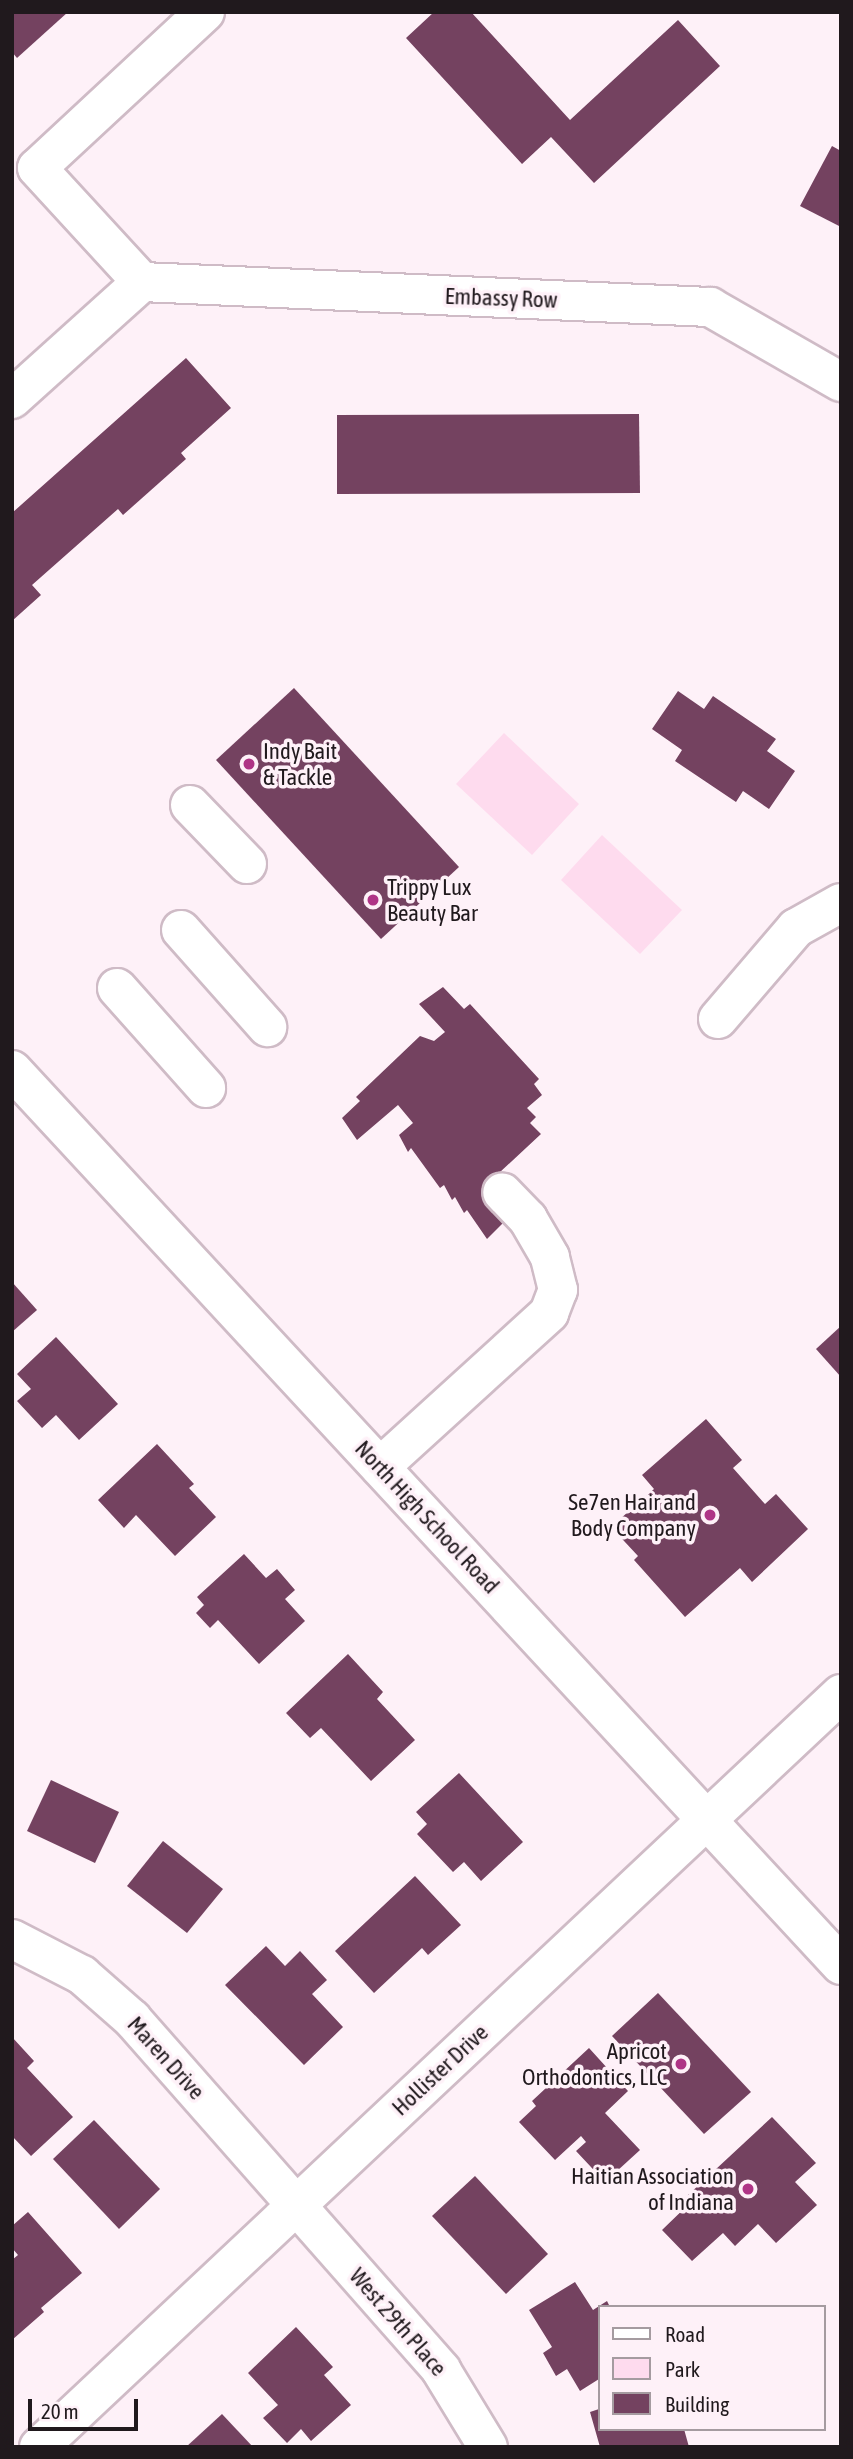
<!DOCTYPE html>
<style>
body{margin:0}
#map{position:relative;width:853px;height:2459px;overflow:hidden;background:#fef1f8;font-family:"Asap Condensed",sans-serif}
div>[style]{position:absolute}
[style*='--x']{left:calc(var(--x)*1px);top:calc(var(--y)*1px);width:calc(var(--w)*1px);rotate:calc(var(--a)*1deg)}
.green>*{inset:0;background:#fedbee}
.building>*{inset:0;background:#744260}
.roads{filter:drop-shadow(2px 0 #cfbbc6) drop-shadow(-2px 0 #cfbbc6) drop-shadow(0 2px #cfbbc6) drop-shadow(0 -2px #cfbbc6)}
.minor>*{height:38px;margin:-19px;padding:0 19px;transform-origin:19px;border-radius:19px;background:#fff}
.dots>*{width:19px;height:19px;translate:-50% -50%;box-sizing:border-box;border:4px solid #fef1f8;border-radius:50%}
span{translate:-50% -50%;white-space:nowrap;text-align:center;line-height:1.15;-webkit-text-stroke:7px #fef1f8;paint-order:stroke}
.street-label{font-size:23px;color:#20191d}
.poi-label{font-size:23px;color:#20191d}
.left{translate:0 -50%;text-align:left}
.right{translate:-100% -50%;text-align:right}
.frame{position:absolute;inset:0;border:14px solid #20191d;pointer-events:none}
.legend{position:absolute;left:598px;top:2305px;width:228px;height:126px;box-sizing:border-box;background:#fef1f8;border:2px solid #a59ba0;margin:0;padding:9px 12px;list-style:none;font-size:21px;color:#20191d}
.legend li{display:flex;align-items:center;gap:14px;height:35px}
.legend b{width:35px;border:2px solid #a59ba0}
.scale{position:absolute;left:28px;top:2399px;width:110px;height:32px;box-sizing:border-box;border:4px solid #20191d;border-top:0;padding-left:9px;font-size:21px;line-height:24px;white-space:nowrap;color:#20191d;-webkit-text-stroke:5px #fef1f8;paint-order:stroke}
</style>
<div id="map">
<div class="green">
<div style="clip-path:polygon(504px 733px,579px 804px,532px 855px,456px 784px)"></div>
<div style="clip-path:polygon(602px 835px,682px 910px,640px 954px,561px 880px)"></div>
</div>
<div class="building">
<div style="clip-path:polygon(12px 12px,68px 12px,17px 58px,12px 52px)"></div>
<div style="clip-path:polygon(434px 12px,471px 12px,570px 120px,678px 20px,720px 66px,594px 183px,551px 137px,522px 164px,406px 38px)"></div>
<div style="clip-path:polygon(832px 146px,841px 151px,841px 227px,800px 206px)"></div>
<div style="clip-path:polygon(186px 358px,231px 408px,181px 453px,186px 459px,123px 515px,118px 509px,32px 585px,41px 595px,12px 621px,12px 513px)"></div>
<div style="clip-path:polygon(639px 414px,640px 493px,337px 494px,337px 415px)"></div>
<div style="clip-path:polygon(294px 688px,459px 867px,381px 939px,216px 760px)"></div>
<div style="clip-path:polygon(678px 691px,704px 709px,713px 696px,776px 739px,767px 751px,795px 771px,769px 809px,743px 791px,736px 802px,675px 761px,682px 750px,652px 729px)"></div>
<div style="clip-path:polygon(443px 987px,464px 1009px,470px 1004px,539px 1079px,534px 1084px,542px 1095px,527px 1108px,536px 1117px,530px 1123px,541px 1134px,485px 1186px,505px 1221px,487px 1239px,467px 1210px,464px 1213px,455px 1197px,452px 1200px,444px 1185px,440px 1188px,411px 1148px,408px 1152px,399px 1135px,413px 1123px,398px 1105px,357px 1140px,342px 1118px,360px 1101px,356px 1097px,420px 1036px,434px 1041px,445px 1032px,419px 1004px)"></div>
<div style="clip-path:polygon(12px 1282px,37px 1310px,12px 1332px)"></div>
<div style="clip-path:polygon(841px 1326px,841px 1377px,816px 1349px)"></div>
<div style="clip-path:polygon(56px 1337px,118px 1404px,79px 1440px,56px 1415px,42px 1428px,17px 1401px,31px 1389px,17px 1374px)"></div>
<div style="clip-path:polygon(706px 1419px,742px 1460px,733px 1468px,765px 1504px,776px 1494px,808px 1529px,752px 1582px,740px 1568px,685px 1617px,634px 1560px,638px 1556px,611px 1527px,654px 1489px,642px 1475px)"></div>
<div style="clip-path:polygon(157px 1444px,194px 1484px,189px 1488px,216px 1517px,175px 1556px,136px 1515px,124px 1528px,98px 1500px)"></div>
<div style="clip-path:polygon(244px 1554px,266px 1578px,277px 1569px,295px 1590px,285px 1599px,305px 1621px,259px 1664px,218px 1620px,210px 1628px,196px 1613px,204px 1605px,197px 1597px)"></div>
<div style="clip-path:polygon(348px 1654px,383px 1692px,377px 1699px,415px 1740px,371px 1781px,321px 1728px,310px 1738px,286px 1713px)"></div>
<div style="clip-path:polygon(459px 1773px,523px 1842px,481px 1881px,464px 1862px,453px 1872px,417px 1834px,427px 1824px,416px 1812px)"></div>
<div style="clip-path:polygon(51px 1780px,119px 1812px,95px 1863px,27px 1831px)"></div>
<div style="clip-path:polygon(163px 1841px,223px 1889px,187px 1933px,127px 1886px)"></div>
<div style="clip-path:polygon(415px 1876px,461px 1925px,428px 1955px,422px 1948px,374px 1993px,335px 1951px)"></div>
<div style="clip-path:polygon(266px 1946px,285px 1966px,300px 1951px,327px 1980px,312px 1994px,343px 2027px,304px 2065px,225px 1985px)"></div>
<div style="clip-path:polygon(658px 1993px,751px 2092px,704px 2134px,612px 2036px)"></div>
<div style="clip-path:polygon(12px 2037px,34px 2061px,27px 2068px,73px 2117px,31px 2156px,12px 2136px)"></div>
<div style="clip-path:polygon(589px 2048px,628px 2091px,605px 2113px,640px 2150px,605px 2182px,576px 2151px,586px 2142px,581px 2136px,555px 2160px,519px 2122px,536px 2106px,532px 2101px)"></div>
<div style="clip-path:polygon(772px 2117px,816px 2163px,795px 2182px,817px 2205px,776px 2243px,758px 2224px,735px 2246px,723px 2233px,692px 2261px,662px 2230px,692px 2201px,687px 2196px)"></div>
<div style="clip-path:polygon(94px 2120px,160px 2189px,119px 2229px,53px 2159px)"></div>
<div style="clip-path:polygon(475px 2176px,548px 2254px,506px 2294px,432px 2216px)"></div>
<div style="clip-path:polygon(28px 2212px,82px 2273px,41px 2308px,44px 2312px,12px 2340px,12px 2260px,18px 2255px,12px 2248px,12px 2226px)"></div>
<div style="clip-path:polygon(575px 2282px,593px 2310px,607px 2301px,610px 2307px,599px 2307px,599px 2379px,580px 2391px,567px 2369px,556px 2376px,543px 2353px,552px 2347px,529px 2310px)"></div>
<div style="clip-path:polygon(296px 2327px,333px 2367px,324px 2375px,351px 2405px,311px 2441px,301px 2429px,287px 2443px,263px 2418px,278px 2405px,248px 2373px)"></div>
<div style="clip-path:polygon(599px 2409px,599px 2429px,684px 2429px,689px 2447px,600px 2447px,590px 2412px)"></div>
<div style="clip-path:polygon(222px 2414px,253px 2447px,186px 2447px)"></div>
</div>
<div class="roads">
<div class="minor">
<div style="--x:205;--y:12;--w:229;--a:137.1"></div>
<div style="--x:37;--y:168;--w:155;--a:47.4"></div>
<div style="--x:142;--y:282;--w:569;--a:2.52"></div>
<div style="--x:710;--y:307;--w:151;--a:29.8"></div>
<div style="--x:12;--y:399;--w:175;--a:-42"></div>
<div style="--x:190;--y:805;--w:82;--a:46"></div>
<div style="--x:181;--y:930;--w:130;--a:48.4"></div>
<div style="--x:117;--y:988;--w:134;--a:48.3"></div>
<div style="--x:718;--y:1019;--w:120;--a:-49.4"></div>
<div style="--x:796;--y:928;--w:51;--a:-29.1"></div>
<div style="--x:12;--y:1070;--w:1220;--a:47.19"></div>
<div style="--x:380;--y:1467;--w:229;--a:-42.3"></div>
<div style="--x:549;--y:1313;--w:25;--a:-69"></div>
<div style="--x:558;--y:1290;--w:34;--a:-104"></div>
<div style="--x:550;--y:1257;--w:44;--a:-120.1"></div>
<div style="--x:528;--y:1219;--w:37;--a:-134"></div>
<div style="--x:12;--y:1939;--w:79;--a:27.2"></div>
<div style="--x:82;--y:1975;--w:67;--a:41.3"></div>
<div style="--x:132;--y:2019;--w:468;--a:48.6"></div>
<div style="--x:441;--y:2370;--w:90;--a:58.6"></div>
<div style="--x:39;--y:2447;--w:1100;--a:-43.2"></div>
</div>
</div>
<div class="dots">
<div style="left:249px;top:764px;background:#af3486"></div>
<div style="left:373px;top:900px;background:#af3486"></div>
<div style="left:710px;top:1515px;background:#af3486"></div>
<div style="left:681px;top:2064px;background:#af3486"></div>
<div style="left:748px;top:2189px;background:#af3486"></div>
</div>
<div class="street-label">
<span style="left:501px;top:298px;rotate:2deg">Embassy Row</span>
<span style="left:427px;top:1517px;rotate:47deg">North High School Road</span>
<span style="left:166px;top:2058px;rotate:48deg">Maren Drive</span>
<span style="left:440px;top:2070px;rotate:-43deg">Hollister Drive</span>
<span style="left:398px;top:2322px;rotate:49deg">West 29th Place</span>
</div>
<div class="poi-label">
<span class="left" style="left:263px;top:764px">Indy Bait<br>&amp; Tackle</span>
<span class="left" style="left:387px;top:900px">Trippy Lux<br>Beauty Bar</span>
<span class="right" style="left:696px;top:1515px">Se7en Hair and<br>Body Company</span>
<span class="right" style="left:667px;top:2064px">Apricot<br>Orthodontics, LLC</span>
<span class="right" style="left:734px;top:2189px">Haitian Association<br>of Indiana</span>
</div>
<div class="frame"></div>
<ul class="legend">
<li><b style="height:9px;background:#fff"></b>Road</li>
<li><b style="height:19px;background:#fedbee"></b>Park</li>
<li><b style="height:19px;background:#744260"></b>Building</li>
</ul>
<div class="scale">20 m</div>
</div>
